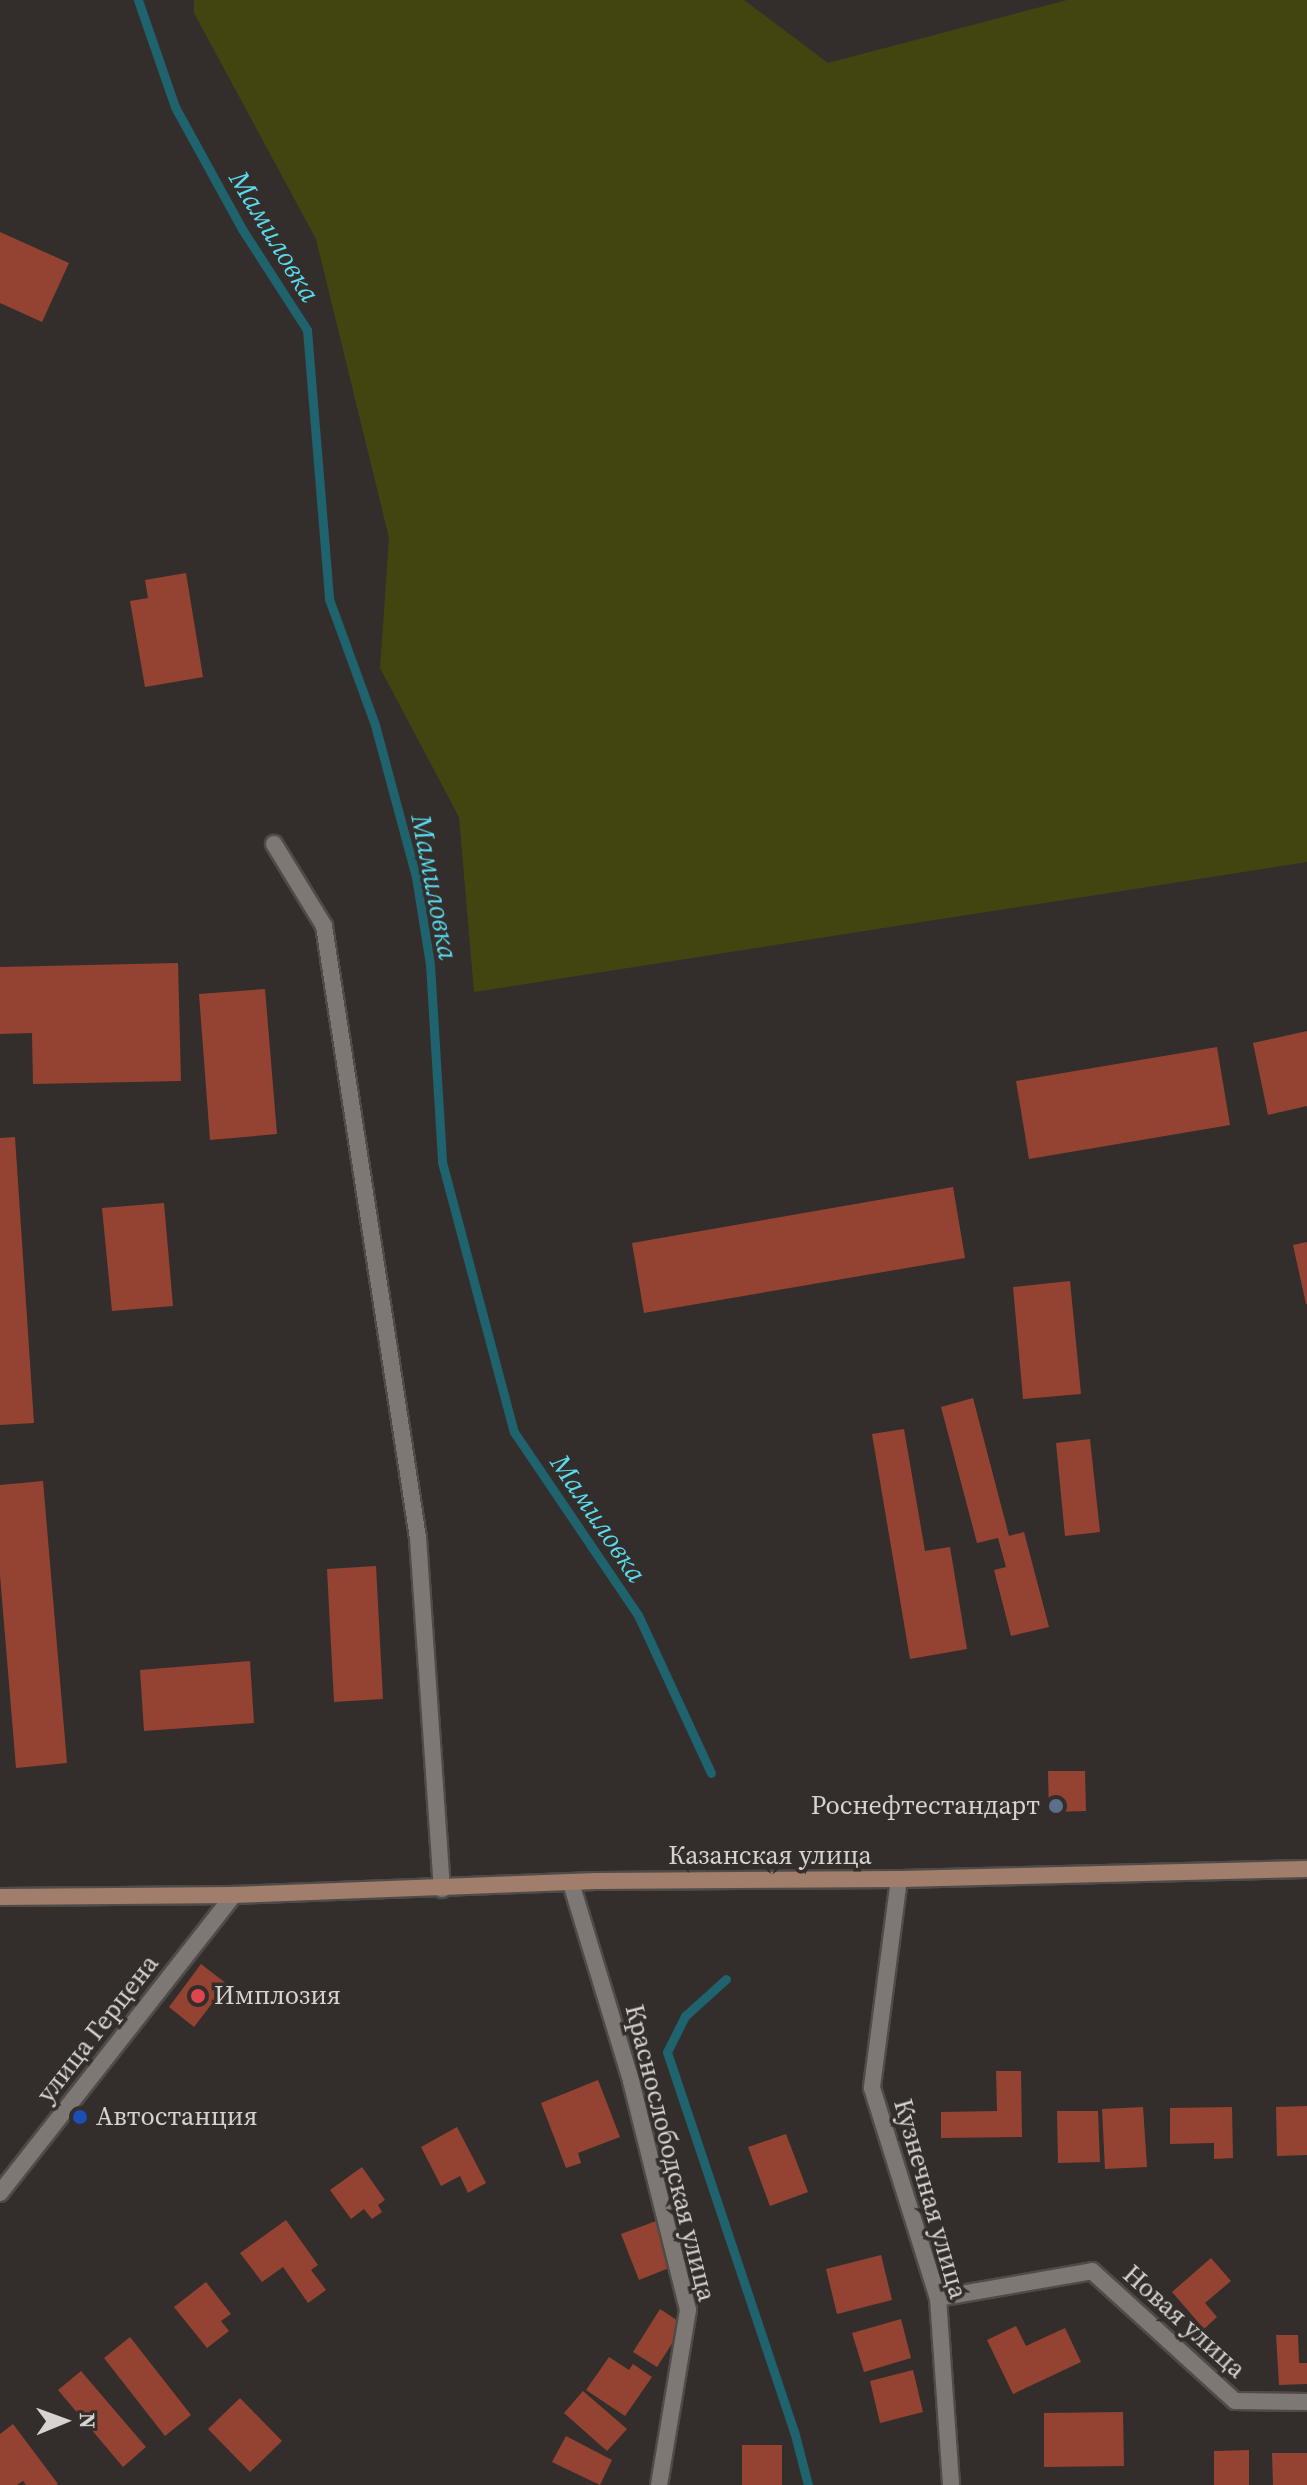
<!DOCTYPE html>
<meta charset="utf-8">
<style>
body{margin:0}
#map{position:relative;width:1307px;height:2485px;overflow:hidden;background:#332e2b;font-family:"Source Serif 4",serif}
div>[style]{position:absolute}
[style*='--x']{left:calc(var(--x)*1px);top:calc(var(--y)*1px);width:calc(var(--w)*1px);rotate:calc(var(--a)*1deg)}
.green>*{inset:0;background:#434511}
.stream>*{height:9px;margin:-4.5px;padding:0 4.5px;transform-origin:4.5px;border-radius:4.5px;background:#1e636d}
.building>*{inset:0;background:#944332}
.roads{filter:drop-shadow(2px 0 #4f4b49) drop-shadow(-2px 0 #4f4b49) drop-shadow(0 2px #4f4b49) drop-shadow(0 -2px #4f4b49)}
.street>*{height:16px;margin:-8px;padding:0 8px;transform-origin:8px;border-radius:8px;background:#7e7875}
.secondary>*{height:16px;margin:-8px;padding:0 8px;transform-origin:8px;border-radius:8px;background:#a17d6b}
.dots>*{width:22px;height:22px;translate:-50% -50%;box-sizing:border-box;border:4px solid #332e2b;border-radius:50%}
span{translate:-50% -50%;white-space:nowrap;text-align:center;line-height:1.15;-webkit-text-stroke:7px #332e2b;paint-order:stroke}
.poi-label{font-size:26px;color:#d6d3d1}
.right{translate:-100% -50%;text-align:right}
.left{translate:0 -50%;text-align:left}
.street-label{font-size:26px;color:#d6d3d1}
.water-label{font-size:28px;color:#59daed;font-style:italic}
.north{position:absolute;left:24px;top:2381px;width:80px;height:80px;-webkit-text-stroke:6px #332e2b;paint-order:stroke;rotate:89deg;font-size:22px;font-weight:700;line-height:32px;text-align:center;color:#d6d3d1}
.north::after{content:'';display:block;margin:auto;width:28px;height:36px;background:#d6d3d1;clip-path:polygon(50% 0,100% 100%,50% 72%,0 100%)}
</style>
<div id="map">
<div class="green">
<div style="clip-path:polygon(194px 0,744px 0,828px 63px,1067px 0,1307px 0,1307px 862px,474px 992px,459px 817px,380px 668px,389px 538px,316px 239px,194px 13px)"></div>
</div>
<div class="stream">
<div style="--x:138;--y:0;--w:113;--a:70.9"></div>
<div style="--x:175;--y:107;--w:139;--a:61.2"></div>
<div style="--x:242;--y:229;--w:120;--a:57.2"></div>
<div style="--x:307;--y:330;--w:270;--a:85.3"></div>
<div style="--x:329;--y:599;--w:134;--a:69.9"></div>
<div style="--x:375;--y:725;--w:157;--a:74.9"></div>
<div style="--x:416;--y:877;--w:88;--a:80.9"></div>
<div style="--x:430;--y:964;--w:198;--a:86.5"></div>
<div style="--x:442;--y:1162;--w:279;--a:75.1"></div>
<div style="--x:514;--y:1432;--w:221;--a:55.9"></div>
<div style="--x:638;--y:1615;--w:174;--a:65.2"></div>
<div style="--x:726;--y:1979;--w:55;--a:137.9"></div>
<div style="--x:685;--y:2016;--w:40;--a:116.6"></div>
<div style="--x:667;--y:2052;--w:400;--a:71.5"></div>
<div style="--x:794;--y:2431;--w:56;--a:75.5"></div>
</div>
<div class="building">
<div style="clip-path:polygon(0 232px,69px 263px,42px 322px,0 303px)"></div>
<div style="clip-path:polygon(186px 573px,203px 677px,145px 687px,130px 601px,148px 598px,145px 580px)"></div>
<div style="clip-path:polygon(178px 963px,181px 1081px,33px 1084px,32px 1033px,0 1034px,0 967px)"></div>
<div style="clip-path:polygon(265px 989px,277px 1134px,210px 1140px,199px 994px)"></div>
<div style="clip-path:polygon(1307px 1031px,1307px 1106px,1268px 1115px,1253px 1043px)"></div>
<div style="clip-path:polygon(1217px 1047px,1230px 1125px,1029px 1159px,1016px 1081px)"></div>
<div style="clip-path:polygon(15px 1137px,34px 1423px,0 1425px,0 1138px)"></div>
<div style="clip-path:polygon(953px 1187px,965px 1258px,644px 1313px,632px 1243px)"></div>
<div style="clip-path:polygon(164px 1203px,173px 1306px,112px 1311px,102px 1208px)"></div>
<div style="clip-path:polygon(1307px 1242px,1307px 1304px,1306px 1304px,1293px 1245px)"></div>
<div style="clip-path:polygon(1070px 1281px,1081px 1394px,1023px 1399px,1013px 1287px)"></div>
<div style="clip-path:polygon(973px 1398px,1009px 1536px,1024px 1532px,1049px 1627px,1011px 1636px,994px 1570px,1006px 1567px,998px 1538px,977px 1543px,941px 1407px)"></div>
<div style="clip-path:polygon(904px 1429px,925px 1551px,950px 1547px,967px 1649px,910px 1659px,872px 1434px)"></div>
<div style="clip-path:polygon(1090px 1439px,1100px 1532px,1065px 1536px,1056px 1443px)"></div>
<div style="clip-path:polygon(43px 1481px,67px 1763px,16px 1768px,0 1575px,0 1485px)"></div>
<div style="clip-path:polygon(376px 1566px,383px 1699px,334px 1702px,327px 1569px)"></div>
<div style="clip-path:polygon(250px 1661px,254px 1723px,144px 1731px,140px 1670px)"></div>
<div style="clip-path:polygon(1048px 1771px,1085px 1771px,1086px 1811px,1049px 1812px)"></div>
<div style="clip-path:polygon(201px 1964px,227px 1984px,194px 2027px,169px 2007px)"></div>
<div style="clip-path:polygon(996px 2071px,1021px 2071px,1022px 2137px,941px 2138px,941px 2112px,997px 2111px)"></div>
<div style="clip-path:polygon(598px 2080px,620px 2137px,578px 2153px,581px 2163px,566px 2168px,541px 2103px)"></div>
<div style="clip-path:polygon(1307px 2106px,1307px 2155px,1277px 2156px,1276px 2107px)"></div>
<div style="clip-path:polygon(1143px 2107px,1147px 2167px,1105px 2169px,1102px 2109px)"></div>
<div style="clip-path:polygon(1232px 2107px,1233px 2158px,1214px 2159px,1214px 2143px,1170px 2144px,1170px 2108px)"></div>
<div style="clip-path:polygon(1057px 2111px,1098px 2111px,1100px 2162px,1058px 2163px)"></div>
<div style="clip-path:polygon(457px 2127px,486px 2183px,468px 2193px,460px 2176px,441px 2186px,421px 2147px)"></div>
<div style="clip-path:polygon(786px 2134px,808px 2192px,770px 2206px,748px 2147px)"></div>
<div style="clip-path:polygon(362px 2167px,385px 2200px,378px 2205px,382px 2212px,372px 2219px,364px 2209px,351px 2219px,330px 2190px)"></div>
<div style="clip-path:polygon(286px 2220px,318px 2265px,311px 2270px,326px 2290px,308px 2303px,283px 2267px,262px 2282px,240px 2253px)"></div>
<div style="clip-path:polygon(656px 2221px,674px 2266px,639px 2280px,621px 2234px)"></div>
<div style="clip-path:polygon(881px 2255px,892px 2300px,837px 2314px,826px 2269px)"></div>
<div style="clip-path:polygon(1211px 2258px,1231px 2281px,1205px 2303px,1217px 2317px,1204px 2329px,1172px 2292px)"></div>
<div style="clip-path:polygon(206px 2282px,231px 2314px,221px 2321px,229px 2331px,207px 2348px,174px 2307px)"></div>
<div style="clip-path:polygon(660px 2309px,684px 2325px,657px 2367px,633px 2352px)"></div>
<div style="clip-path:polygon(901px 2319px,911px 2358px,864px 2372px,852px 2333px)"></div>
<div style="clip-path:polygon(1016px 2326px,1026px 2346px,1065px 2328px,1081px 2362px,1013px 2394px,987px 2340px)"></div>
<div style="clip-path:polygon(1276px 2335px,1298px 2335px,1299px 2363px,1307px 2363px,1307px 2384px,1279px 2385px)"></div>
<div style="clip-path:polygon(130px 2337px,191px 2415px,165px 2436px,104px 2358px)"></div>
<div style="clip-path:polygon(609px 2357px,629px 2370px,633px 2364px,652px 2377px,625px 2416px,586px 2390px)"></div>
<div style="clip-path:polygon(913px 2370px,923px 2412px,880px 2423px,870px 2381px)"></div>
<div style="clip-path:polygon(81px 2371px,146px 2447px,123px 2467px,58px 2390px)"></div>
<div style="clip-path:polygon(583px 2391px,627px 2429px,607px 2451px,564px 2413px)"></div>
<div style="clip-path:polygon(240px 2398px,282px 2441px,250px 2472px,208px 2429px)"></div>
<div style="clip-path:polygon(1123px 2412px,1124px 2466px,1044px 2467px,1044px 2413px)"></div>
<div style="clip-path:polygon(13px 2424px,58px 2484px,56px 2485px,26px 2485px,23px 2481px,17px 2485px,0 2485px,0 2434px)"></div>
<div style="clip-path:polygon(566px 2436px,612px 2460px,600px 2485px,552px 2462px)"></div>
<div style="clip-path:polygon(742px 2445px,782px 2445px,782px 2485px,742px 2485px)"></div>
<div style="clip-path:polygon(1249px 2450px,1249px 2485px,1214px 2485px,1214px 2451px)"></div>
<div style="clip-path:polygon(1272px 2453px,1307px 2453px,1307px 2485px,1273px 2485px)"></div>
</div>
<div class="roads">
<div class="street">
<div style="--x:274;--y:844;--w:96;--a:58.6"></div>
<div style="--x:324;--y:926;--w:619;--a:81.27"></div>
<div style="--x:418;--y:1538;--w:352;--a:86.1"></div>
<div style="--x:899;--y:1879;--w:211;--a:97.4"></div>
<div style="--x:872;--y:2088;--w:220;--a:72.6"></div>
<div style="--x:938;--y:2298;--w:187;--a:86"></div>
<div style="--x:571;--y:1883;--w:207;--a:73.1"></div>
<div style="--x:631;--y:2081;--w:236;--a:76"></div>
<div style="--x:688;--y:2310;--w:177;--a:99.4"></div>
<div style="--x:0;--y:2193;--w:379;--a:-51.9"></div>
<div style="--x:938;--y:2298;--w:156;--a:-9.9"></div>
<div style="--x:1092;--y:2271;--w:193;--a:42.3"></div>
<div style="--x:1235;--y:2401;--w:72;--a:0.8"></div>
</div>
<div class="secondary">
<div style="--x:0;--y:1897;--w:234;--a:-0.5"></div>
<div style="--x:234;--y:1895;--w:362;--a:-2.2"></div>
<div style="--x:596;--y:1881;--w:303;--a:-0.4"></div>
<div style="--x:899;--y:1879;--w:408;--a:-1.4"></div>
</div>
</div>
<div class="dots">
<div style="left:1056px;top:1806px;background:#5c6f8a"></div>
<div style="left:198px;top:1996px;background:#e0444e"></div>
<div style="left:80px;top:2117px;background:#1a4fb4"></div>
</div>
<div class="poi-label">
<span class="right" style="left:1040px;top:1806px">Роснефтестандарт</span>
<span class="left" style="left:214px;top:1996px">Имплозия</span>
<span class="left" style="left:96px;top:2117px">Автостанция</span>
</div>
<div class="street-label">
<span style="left:770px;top:1856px">Казанская улица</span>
<span style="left:98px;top:2029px;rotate:-52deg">улица Герцена</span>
<span style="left:670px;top:2153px;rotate:76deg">Краснослободская улица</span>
<span style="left:930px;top:2199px;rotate:74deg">Кузнечная улица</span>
<span style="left:1184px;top:2322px;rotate:42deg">Новая улица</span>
</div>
<div class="water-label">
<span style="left:275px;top:236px;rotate:59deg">Мамиловка</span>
<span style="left:435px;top:887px;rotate:79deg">Мамиловка</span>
<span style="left:599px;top:1518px;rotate:56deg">Мамиловка</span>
</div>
<div class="north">N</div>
</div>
